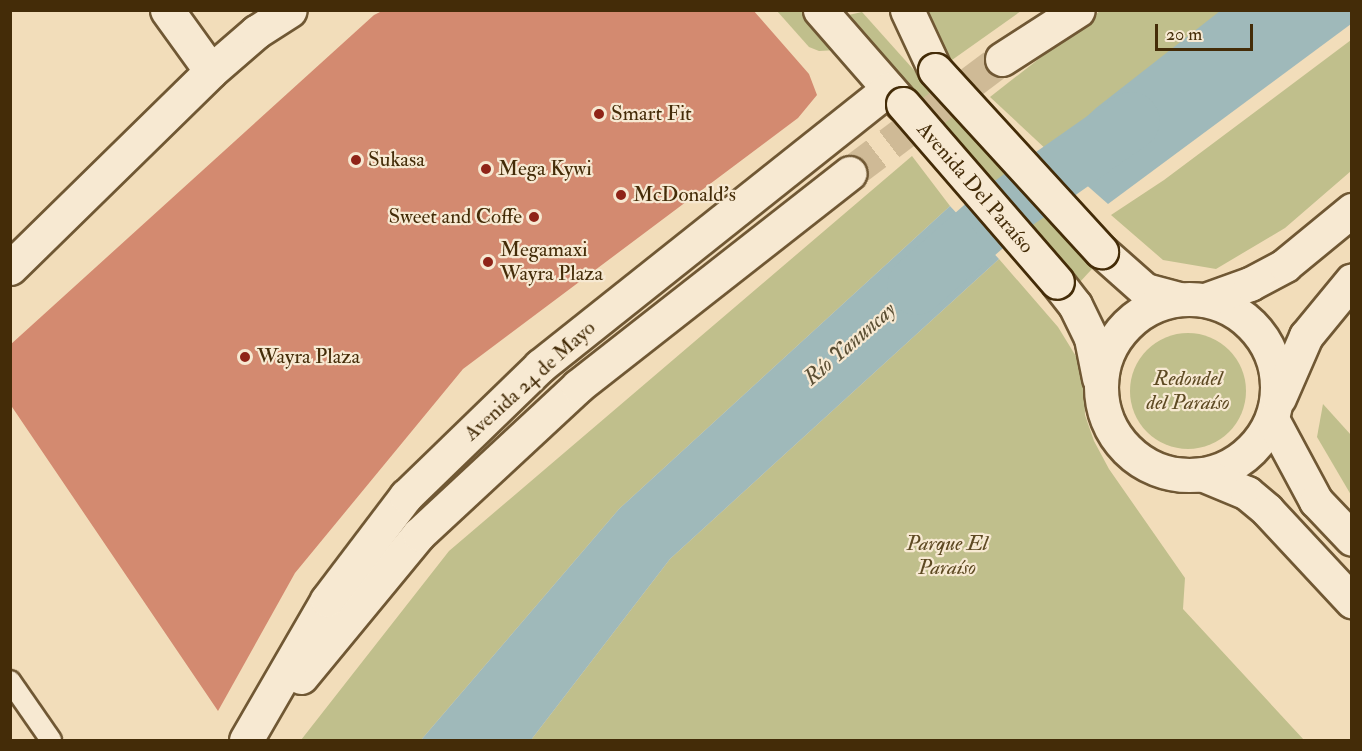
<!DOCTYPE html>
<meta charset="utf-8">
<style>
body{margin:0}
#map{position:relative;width:1362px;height:751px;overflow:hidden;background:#f2ddba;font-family:"IM FELL Double Pica",serif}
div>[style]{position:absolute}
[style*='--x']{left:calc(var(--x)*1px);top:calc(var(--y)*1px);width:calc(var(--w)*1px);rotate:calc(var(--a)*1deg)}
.green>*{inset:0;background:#c0bf8c}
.round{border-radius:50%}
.water>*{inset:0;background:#9fb9ba}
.river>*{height:58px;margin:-29px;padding:0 29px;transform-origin:29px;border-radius:29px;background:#9fb9ba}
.building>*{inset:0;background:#d38a70}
.secondary-tunnel>*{height:33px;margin-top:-16.5px;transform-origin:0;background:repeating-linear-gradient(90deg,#cfba96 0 33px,transparent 0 49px)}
.roads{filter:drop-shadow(2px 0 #705834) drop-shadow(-2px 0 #705834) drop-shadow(0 2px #705834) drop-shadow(0 -2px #705834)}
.service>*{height:20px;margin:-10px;padding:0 10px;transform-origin:10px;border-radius:10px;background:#f7e9d2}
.minor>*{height:33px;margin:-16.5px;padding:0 16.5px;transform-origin:16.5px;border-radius:16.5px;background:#f7e9d2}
.secondary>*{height:33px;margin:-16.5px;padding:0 16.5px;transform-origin:16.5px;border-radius:16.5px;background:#f7e9d2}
.secondary>.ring{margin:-16.5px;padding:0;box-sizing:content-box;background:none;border:33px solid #f7e9d2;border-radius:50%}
.bridges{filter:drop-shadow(2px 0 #442c08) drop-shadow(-2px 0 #442c08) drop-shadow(0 2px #442c08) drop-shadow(0 -2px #442c08)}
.secondary-bridge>*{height:33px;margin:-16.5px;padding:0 16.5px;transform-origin:16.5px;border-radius:16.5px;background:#f7e9d2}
.dots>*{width:16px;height:16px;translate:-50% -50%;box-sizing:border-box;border:3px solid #f7e9d2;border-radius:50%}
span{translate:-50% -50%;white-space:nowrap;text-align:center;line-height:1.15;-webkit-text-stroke:4.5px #f7e9d2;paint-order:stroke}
.poi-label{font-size:21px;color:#442c08}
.left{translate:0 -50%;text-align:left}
.right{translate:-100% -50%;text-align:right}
.street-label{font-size:21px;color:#442c08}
.park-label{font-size:21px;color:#5d4922;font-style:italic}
.water-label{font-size:22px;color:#5b4f34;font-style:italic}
.frame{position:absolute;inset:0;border:12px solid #442c08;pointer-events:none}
.scale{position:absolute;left:1155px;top:24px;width:98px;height:27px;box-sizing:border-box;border:3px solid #442c08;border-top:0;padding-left:8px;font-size:18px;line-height:21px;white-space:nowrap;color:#442c08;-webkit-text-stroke:4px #f7e9d2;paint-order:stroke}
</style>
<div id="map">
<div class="green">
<div style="clip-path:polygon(777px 11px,808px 11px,837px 50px,819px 51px,809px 47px)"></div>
<div style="clip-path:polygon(928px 11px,1021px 11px,952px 60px,931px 29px)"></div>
<div style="clip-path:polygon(1100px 11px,1221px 11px,1049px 152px,990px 97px)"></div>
<div style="clip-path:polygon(862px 12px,1092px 269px,1078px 284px,844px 16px)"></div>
<div style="clip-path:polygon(1351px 40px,1351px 171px,1285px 228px,1216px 269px,1163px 260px,1111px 215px,1164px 180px)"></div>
<div style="clip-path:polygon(912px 156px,950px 206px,619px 509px,421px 740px,301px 740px,449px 551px)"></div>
<div style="clip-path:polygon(999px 259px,1058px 327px,1077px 358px,1084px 379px,1085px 415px,1094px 441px,1109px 469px,1185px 578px,1183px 609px,1304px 740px,531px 740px,670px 559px)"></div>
<div class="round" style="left:1130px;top:333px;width:116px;height:116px"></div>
<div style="clip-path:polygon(1323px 404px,1351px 435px,1351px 495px,1317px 437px)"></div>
</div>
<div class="water">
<div style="clip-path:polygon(1220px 11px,1351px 11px,1351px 24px,1108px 204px,1049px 152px,1096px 108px)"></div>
<div style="clip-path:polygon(950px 206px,999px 259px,670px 559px,531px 740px,421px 740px,619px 509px)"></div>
</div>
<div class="river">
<div style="--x:916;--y:286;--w:109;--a:-41.3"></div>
<div style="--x:998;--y:214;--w:162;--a:-35"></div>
</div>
<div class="building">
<div style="clip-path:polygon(384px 10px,753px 10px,809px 74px,817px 95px,798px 118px,463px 369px,295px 573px,218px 711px,10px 404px,10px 345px,374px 15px)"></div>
</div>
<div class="secondary-tunnel">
<div style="--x:850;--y:173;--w:190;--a:-36.9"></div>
</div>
<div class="roads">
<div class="service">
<div style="--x:10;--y:681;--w:72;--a:55.2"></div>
</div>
<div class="minor">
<div style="--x:167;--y:10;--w:75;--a:54.2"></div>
</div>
<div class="secondary">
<div style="--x:820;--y:10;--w:125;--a:48.9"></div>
<div style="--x:907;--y:10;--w:66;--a:65"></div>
<div style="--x:1002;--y:59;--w:90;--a:-32.8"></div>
<div style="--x:1101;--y:251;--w:59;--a:41.6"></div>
<div style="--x:1145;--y:290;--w:35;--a:15"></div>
<div style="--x:10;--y:268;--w:281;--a:-44.4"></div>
<div style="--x:211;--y:71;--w:60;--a:-40.9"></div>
<div style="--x:256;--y:32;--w:40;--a:-32.9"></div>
<div style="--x:1057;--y:282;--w:29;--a:52"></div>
<div style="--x:1075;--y:305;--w:37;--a:64"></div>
<div style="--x:1091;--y:338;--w:41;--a:78.7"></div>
<div class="ring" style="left:1101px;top:299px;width:143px;height:143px"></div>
<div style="--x:1205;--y:300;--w:48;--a:-19.6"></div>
<div style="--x:1250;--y:284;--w:40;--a:-28"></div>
<div style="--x:1285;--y:265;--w:87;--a:-39.4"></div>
<div style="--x:1279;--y:398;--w:68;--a:-66.5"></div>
<div style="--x:1306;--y:336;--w:72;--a:-50.6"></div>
<div style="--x:1272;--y:419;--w:93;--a:61.8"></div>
<div style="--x:1316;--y:501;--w:52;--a:46.5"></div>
<div style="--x:1204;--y:475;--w:47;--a:22.7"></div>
<div style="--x:1247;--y:493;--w:26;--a:40"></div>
<div style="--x:1267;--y:510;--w:125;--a:47"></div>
<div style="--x:301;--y:677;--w:185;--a:-50.5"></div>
<div style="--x:419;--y:534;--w:217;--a:-42.9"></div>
<div style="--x:578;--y:386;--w:345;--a:-38.1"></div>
<div style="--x:246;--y:740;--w:162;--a:-59.9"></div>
<div style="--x:327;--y:600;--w:131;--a:-52.8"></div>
<div style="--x:406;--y:496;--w:187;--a:-44.1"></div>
<div style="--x:540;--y:366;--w:445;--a:-38.5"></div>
</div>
</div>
<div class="bridges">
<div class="secondary-bridge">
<div style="--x:935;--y:70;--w:246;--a:47.5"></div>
<div style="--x:903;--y:104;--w:235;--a:49.1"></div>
</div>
</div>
<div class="dots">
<div style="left:599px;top:114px;background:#8f2418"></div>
<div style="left:356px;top:160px;background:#8f2418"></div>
<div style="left:486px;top:169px;background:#8f2418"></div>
<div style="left:621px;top:195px;background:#8f2418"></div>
<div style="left:534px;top:217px;background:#8f2418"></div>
<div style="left:488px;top:262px;background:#8f2418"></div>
<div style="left:245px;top:357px;background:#8f2418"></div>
</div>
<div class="poi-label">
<span class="left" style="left:611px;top:114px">Smart Fit</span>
<span class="left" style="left:368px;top:160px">Sukasa</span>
<span class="left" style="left:498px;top:169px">Mega Kywi</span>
<span class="left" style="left:633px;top:195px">McDonald's</span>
<span class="right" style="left:522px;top:217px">Sweet and Coffe</span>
<span class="left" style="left:500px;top:262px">Megamaxi<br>Wayra Plaza</span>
<span class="left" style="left:257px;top:357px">Wayra Plaza</span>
</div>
<div class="street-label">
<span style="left:975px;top:188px;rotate:49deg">Avenida Del Paraíso</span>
<span style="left:530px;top:381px;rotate:-42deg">Avenida 24 de Mayo</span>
</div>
<div class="park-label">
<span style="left:1188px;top:391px">Redondel<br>del Paraíso</span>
<span style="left:947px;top:556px">Parque El<br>Paraíso</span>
</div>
<div class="water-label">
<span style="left:850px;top:344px;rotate:-41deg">Río Yanuncay</span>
</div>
<div class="frame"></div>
<div class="scale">20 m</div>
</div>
